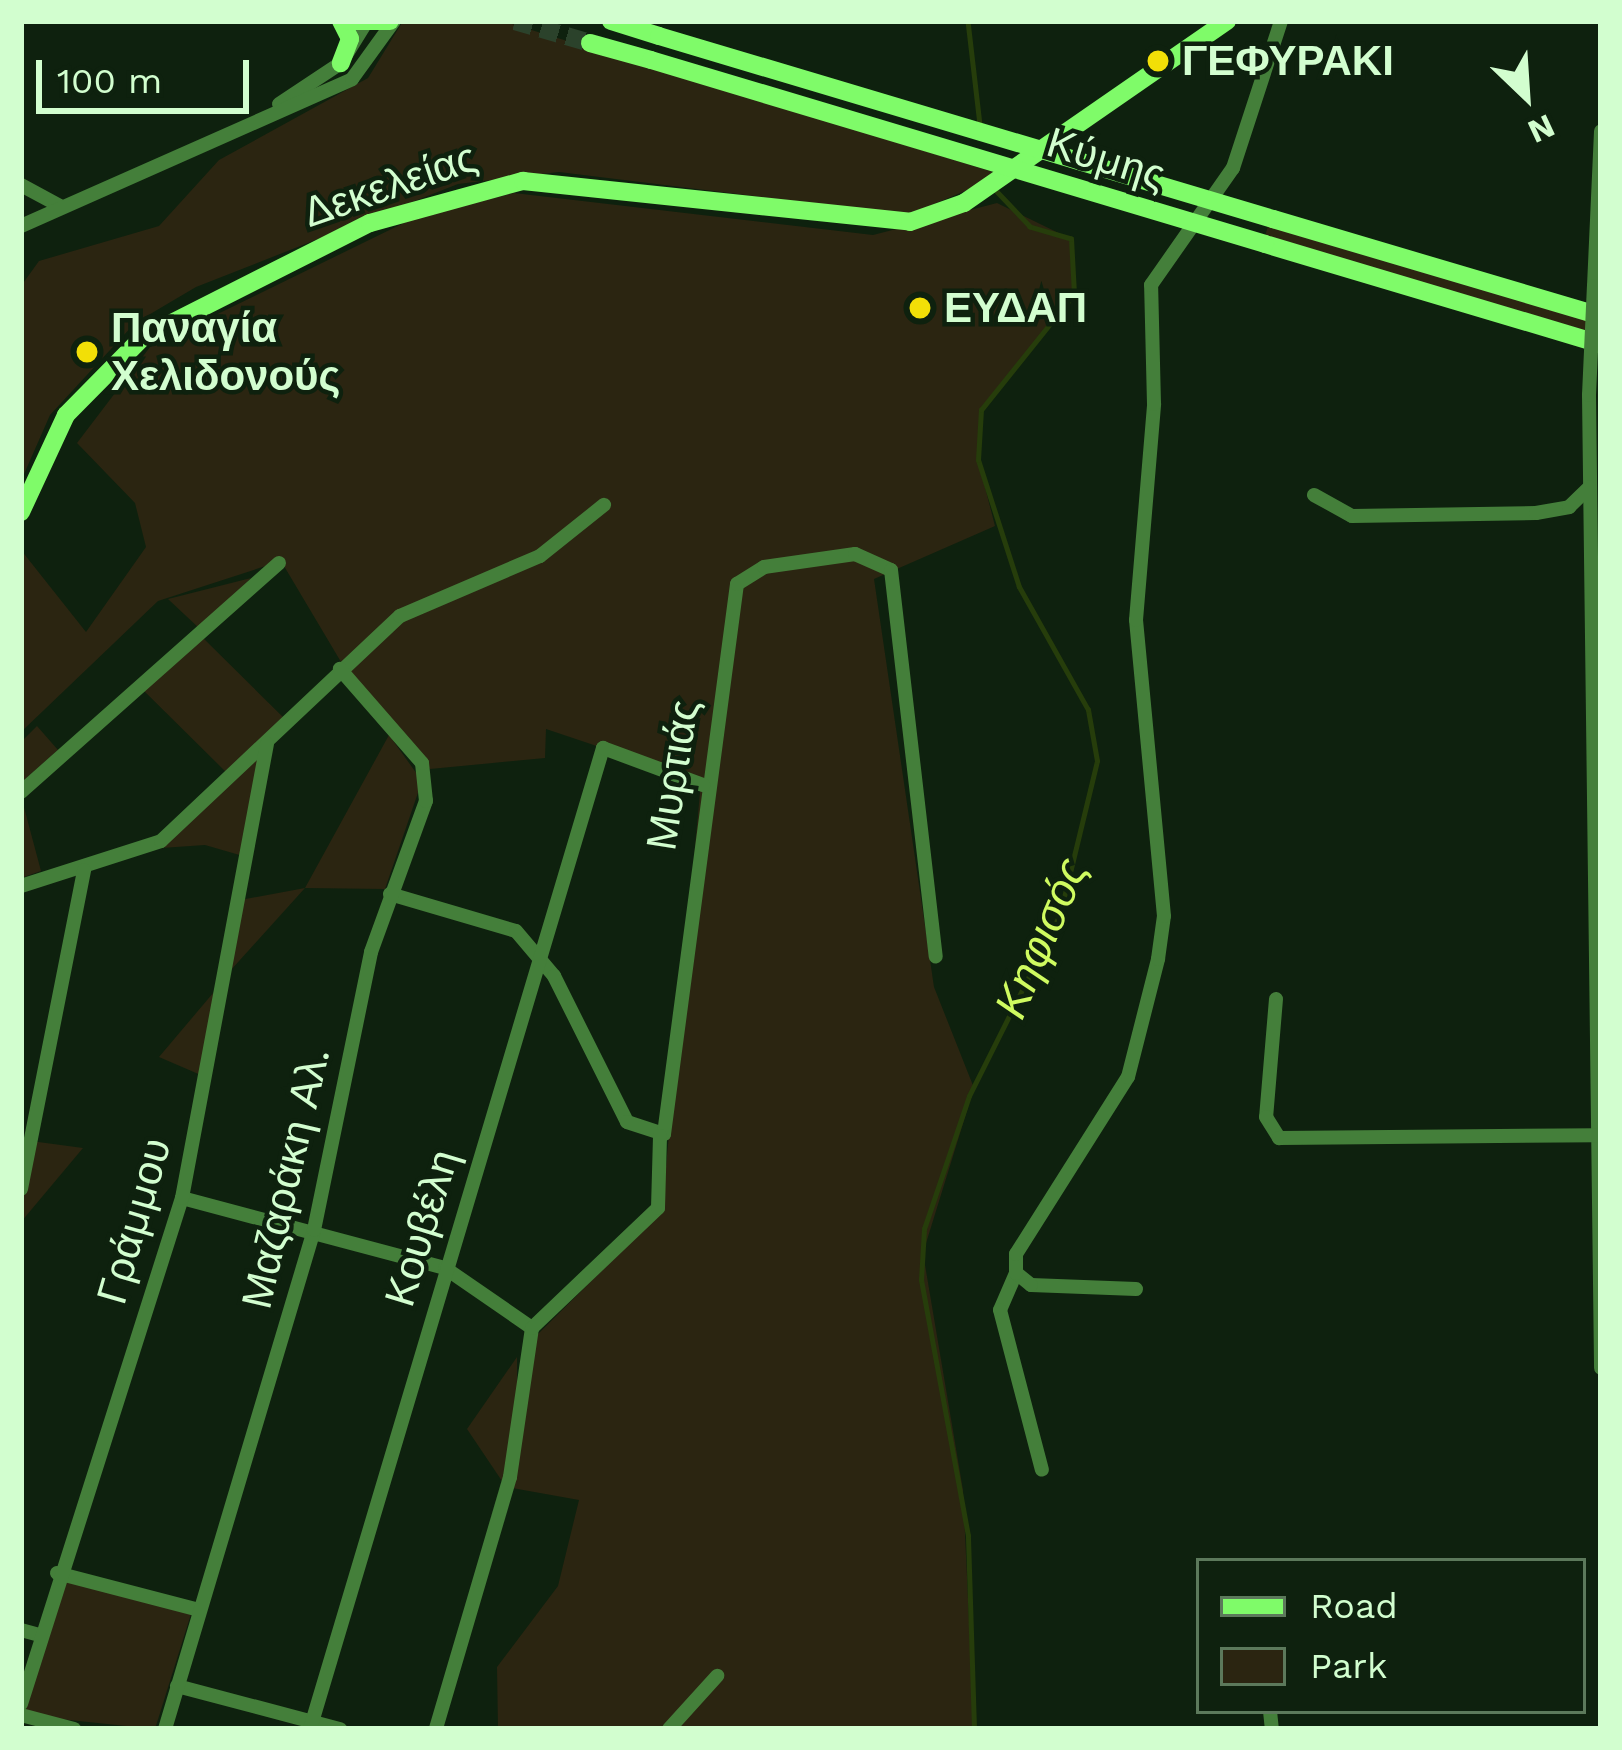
<!DOCTYPE html>
<meta charset="utf-8">
<style>
body{margin:0}
#map{position:relative;width:1622px;height:1750px;overflow:hidden;background:#0e210e;font-family:"Work Sans",sans-serif}
div>[style]{position:absolute}
[style*='--x']{left:calc(var(--x)*1px);top:calc(var(--y)*1px);width:calc(var(--w)*1px);rotate:calc(var(--a)*1deg)}
.green>*{inset:0;background:#2b2511}
.stream>*{height:4.5px;margin:-2.25px;padding:0 2.25px;transform-origin:2.25px;border-radius:2.25px;background:#263d0b}
.secondary-tunnel>*{height:18px;margin-top:-9px;transform-origin:0;background:repeating-linear-gradient(90deg,#2b422b 0 18px,transparent 0 27px)}
.street>*{height:14px;margin:-7px;padding:0 7px;transform-origin:7px;border-radius:7px;background:#447f3a}
.secondary>*{height:18px;margin:-9px;padding:0 9px;transform-origin:9px;border-radius:9px;background:#7ffb69}
.street-bridge>*{height:14px;margin:-7px;padding:0 7px;transform-origin:7px;border-radius:7px;background:#447f3a}
.secondary-bridge>*{height:18px;margin:-9px;padding:0 9px;transform-origin:9px;border-radius:9px;background:#7ffb69}
.dots>*{width:33px;height:33px;translate:-50% -50%;box-sizing:border-box;border:6px solid #0e210e;border-radius:50%}
span{translate:-50% -50%;white-space:nowrap;text-align:center;line-height:1.15;-webkit-text-stroke:9px #0e210e;paint-order:stroke}
.poi-label{font-size:42px;color:#d2fecf;font-weight:700}
.left{translate:0 -50%;text-align:left}
.street-label{font-size:42px;color:#d2fecf}
.water-label{font-size:45px;color:#cffb60;font-style:italic}
.frame{position:absolute;inset:0;border:24px solid #d2fecf;pointer-events:none}
.legend{position:absolute;left:1196px;top:1558px;width:390px;height:156px;box-sizing:border-box;background:#0e210e;border:3px solid #5c795b;margin:0;padding:15px 21px;list-style:none;font-size:36px;color:#d2fecf}
.legend li{display:flex;align-items:center;gap:24px;height:60px}
.legend b{width:60px;border:3px solid #5c795b}
.north{position:absolute;left:1466px;top:36px;width:120px;height:120px;-webkit-text-stroke:9px #0e210e;paint-order:stroke;rotate:155deg;font-size:33px;font-weight:700;line-height:48px;text-align:center;color:#d2fecf}
.north::after{content:'';display:block;margin:auto;width:42px;height:54px;background:#d2fecf;clip-path:polygon(50% 0,100% 100%,50% 72%,0 100%)}
.scale{position:absolute;left:36px;top:60px;width:213px;height:54px;box-sizing:border-box;border:6px solid #d2fecf;border-top:0;padding-left:15px;font-size:36px;line-height:42px;white-space:nowrap;color:#d2fecf;-webkit-text-stroke:9px #0e210e;paint-order:stroke}
</style>
<div id="map">
<div class="green">
<div style="clip-path:polygon(403px 21px,502px 21px,1003px 175px,908px 215px,559px 172px,458px 184px,196px 287px,135px 323px,50px 415px,21px 481px,21px 286px,39px 261px,159px 226px,219px 160px,368px 78px)"></div>
<div style="clip-path:polygon(514px 193px,873px 235px,997px 203px,1071px 239px,1074px 294px,981px 410px,978px 460px,995px 526px,874px 579px,934px 987px,974px 1088px,923px 1253px,963px 1490px,974px 1729px,498px 1729px,497px 1667px,558px 1586px,579px 1500px,506px 1487px,467px 1429px,517px 1357px,517px 1410px,537px 1335px,662px 1211px,701px 781px,546px 729px,545px 758px,430px 769px,344px 667px,281px 561px,158px 601px,21px 732px,21px 550px,86px 632px,146px 547px,135px 503px,77px 443px,150px 347px,412px 219px)"></div>
<div style="clip-path:polygon(1268px 226px,1455px 276px,1601px 325px,1601px 335px,1265px 236px)"></div>
<div style="clip-path:polygon(251px 578px,201px 630px,168px 599px)"></div>
<div style="clip-path:polygon(200px 635px,287px 721px,266px 743px,243px 856px,205px 845px,147px 849px,230px 776px,141px 688px)"></div>
<div style="clip-path:polygon(37px 726px,58px 750px,23px 781px,21px 742px)"></div>
<div style="clip-path:polygon(389px 735px,422px 781px,385px 889px,305px 888px,221px 981px,235px 901px,305px 888px)"></div>
<div style="clip-path:polygon(21px 796px,41px 871px,21px 878px)"></div>
<div style="clip-path:polygon(219px 986px,203px 1076px,159px 1057px)"></div>
<div style="clip-path:polygon(31px 1141px,83px 1148px,21px 1222px,21px 1182px)"></div>
<div style="clip-path:polygon(57px 1573px,191px 1614px,155px 1729px,21px 1715px)"></div>
</div>
<div class="stream">
<div style="--x:968;--y:21;--w:105;--a:83.4"></div>
<div style="--x:974;--y:1729;--w:193;--a:-91.8"></div>
<div style="--x:968;--y:1536;--w:260;--a:-100.4"></div>
<div style="--x:921;--y:1280;--w:51;--a:-86.6"></div>
<div style="--x:924;--y:1229;--w:140;--a:-71.3"></div>
<div style="--x:969;--y:1096;--w:203;--a:-63.4"></div>
<div style="--x:1060;--y:914;--w:157;--a:-76.4"></div>
<div style="--x:1097;--y:761;--w:52;--a:-100"></div>
<div style="--x:1088;--y:710;--w:141;--a:-119.3"></div>
<div style="--x:1019;--y:587;--w:133;--a:-107.9"></div>
<div style="--x:978;--y:460;--w:50;--a:-86.6"></div>
<div style="--x:981;--y:410;--w:149;--a:-51.3"></div>
<div style="--x:1074;--y:294;--w:55;--a:-93.1"></div>
<div style="--x:1071;--y:239;--w:43;--a:-163.7"></div>
<div style="--x:1030;--y:227;--w:52;--a:-133.5"></div>
</div>
<div class="secondary-tunnel">
<div style="--x:515;--y:21;--w:78;--a:16.3"></div>
</div>
<div class="street">
<div style="--x:279;--y:104;--w:74;--a:-33.5"></div>
<div style="--x:341;--y:63;--w:49;--a:-58.2"></div>
<div style="--x:21;--y:185;--w:44;--a:28.3"></div>
<div style="--x:21;--y:226;--w:362;--a:-23.9"></div>
<div style="--x:352;--y:79;--w:72;--a:-54.1"></div>
<div style="--x:1594;--y:286;--w:155;--a:-87.4"></div>
<div style="--x:1589;--y:395;--w:973;--a:89.29"></div>
<div style="--x:1314;--y:495;--w:43;--a:28.9"></div>
<div style="--x:1352;--y:516;--w:184;--a:-0.9"></div>
<div style="--x:1536;--y:513;--w:34;--a:-10"></div>
<div style="--x:1569;--y:507;--w:28;--a:-44"></div>
<div style="--x:21;--y:792;--w:345;--a:-41.6"></div>
<div style="--x:21;--y:886;--w:147;--a:-17.8"></div>
<div style="--x:161;--y:841;--w:328;--a:-43.3"></div>
<div style="--x:400;--y:616;--w:152;--a:-23.2"></div>
<div style="--x:540;--y:556;--w:82;--a:-38.6"></div>
<div style="--x:390;--y:894;--w:131;--a:16.4"></div>
<div style="--x:516;--y:931;--w:59;--a:49.8"></div>
<div style="--x:554;--y:976;--w:163;--a:63.4"></div>
<div style="--x:627;--y:1122;--w:39;--a:18"></div>
<div style="--x:664;--y:1134;--w:555;--a:-82.44"></div>
<div style="--x:737;--y:584;--w:32;--a:-32"></div>
<div style="--x:764;--y:567;--w:92;--a:-8.1"></div>
<div style="--x:855;--y:554;--w:39;--a:24"></div>
<div style="--x:891;--y:570;--w:389;--a:83.4"></div>
<div style="--x:1276;--y:999;--w:118;--a:94.8"></div>
<div style="--x:1266;--y:1117;--w:25;--a:58"></div>
<div style="--x:1279;--y:1138;--w:317;--a:-0.5"></div>
<div style="--x:21;--y:1189;--w:325;--a:-78.8"></div>
<div style="--x:182;--y:1198;--w:272;--a:14.9"></div>
<div style="--x:445;--y:1268;--w:106;--a:34.6"></div>
<div style="--x:532;--y:1328;--w:151;--a:98.4"></div>
<div style="--x:510;--y:1477;--w:263;--a:106.4"></div>
<div style="--x:1016;--y:1273;--w:40;--a:113.4"></div>
<div style="--x:1000;--y:1310;--w:165;--a:75.3"></div>
<div style="--x:1136;--y:1289;--w:105;--a:-177.8"></div>
<div style="--x:1031;--y:1285;--w:19;--a:-141"></div>
<div style="--x:1016;--y:1273;--w:19;--a:-90"></div>
<div style="--x:1016;--y:1254;--w:209;--a:-57.7"></div>
<div style="--x:1128;--y:1077;--w:122;--a:-75.7"></div>
<div style="--x:1158;--y:959;--w:43;--a:-82.1"></div>
<div style="--x:1164;--y:916;--w:297;--a:-95.4"></div>
<div style="--x:1136;--y:620;--w:217;--a:-85.2"></div>
<div style="--x:1154;--y:404;--w:119;--a:-91.4"></div>
<div style="--x:1151;--y:285;--w:143;--a:-55"></div>
<div style="--x:1233;--y:168;--w:155;--a:-71.9"></div>
<div style="--x:532;--y:1328;--w:174;--a:-43.6"></div>
<div style="--x:658;--y:1208;--w:72;--a:-88.4"></div>
<div style="--x:57;--y:1573;--w:147;--a:14.6"></div>
<div style="--x:21;--y:1630;--w:20;--a:15"></div>
<div style="--x:177;--y:1686;--w:169;--a:14.8"></div>
<div style="--x:21;--y:1704;--w:531;--a:-72.35"></div>
<div style="--x:182;--y:1198;--w:462;--a:-79.4"></div>
<div style="--x:1270;--y:1711;--w:18;--a:84"></div>
<div style="--x:21;--y:1715;--w:55;--a:14.8"></div>
<div style="--x:165;--y:1729;--w:521;--a:-73.37"></div>
<div style="--x:314;--y:1230;--w:284;--a:-78.4"></div>
<div style="--x:371;--y:952;--w:161;--a:-70"></div>
<div style="--x:426;--y:801;--w:38;--a:-96"></div>
<div style="--x:422;--y:763;--w:125;--a:-131.1"></div>
<div style="--x:310;--y:1729;--w:1024;--a:-73.37"></div>
<div style="--x:603;--y:748;--w:107;--a:20.3"></div>
<div style="--x:669;--y:1729;--w:72;--a:-47.8"></div>
</div>
<div class="secondary">
<div style="--x:341;--y:21;--w:20;--a:63"></div>
<div style="--x:350;--y:39;--w:26;--a:111"></div>
<div style="--x:349;--y:21;--w:41;--a:0"></div>
<div style="--x:611;--y:21;--w:50;--a:17.4"></div>
<div style="--x:590;--y:43;--w:63;--a:15.6"></div>
<div style="--x:1273;--y:219;--w:342;--a:16.5"></div>
<div style="--x:1265;--y:244;--w:351;--a:16.6"></div>
<div style="--x:21;--y:512;--w:107;--a:-65.1"></div>
<div style="--x:66;--y:415;--w:108;--a:-45.4"></div>
<div style="--x:142;--y:338;--w:255;--a:-26.8"></div>
<div style="--x:370;--y:223;--w:159;--a:-15.4"></div>
<div style="--x:523;--y:181;--w:389;--a:6"></div>
<div style="--x:910;--y:222;--w:57;--a:-19.4"></div>
<div style="--x:964;--y:203;--w:320;--a:-34.7"></div>
</div>
<div class="street-bridge">
<div style="--x:1589;--y:395;--w:109;--a:-87.4"></div>
</div>
<div class="secondary-bridge">
<div style="--x:659;--y:36;--w:641;--a:16.6"></div>
<div style="--x:651;--y:60;--w:641;--a:16.68"></div>
</div>
<div class="dots">
<div style="left:1158px;top:61px;background:#f2df07"></div>
<div style="left:920px;top:308px;background:#f2df07"></div>
<div style="left:87px;top:352px;background:#f2df07"></div>
</div>
<div class="poi-label">
<span class="left" style="left:1182px;top:61px">ΓΕΦΥΡΑΚΙ</span>
<span class="left" style="left:944px;top:308px">ΕΥΔΑΠ</span>
<span class="left" style="left:111px;top:352px">Παναγία<br>Χελιδονούς</span>
</div>
<div class="street-label">
<span style="left:1106px;top:159px;rotate:17deg">Κύμης</span>
<span style="left:390px;top:185px;rotate:-19deg">Δεκελείας</span>
<span style="left:673px;top:775px;rotate:-81deg">Μυρτιάς</span>
<span style="left:286px;top:1178px;rotate:-77deg">Μαζαράκη Αλ.</span>
<span style="left:134px;top:1221px;rotate:-74deg">Γράμμου</span>
<span style="left:422px;top:1228px;rotate:-73deg">Κουβέλη</span>
</div>
<div class="water-label">
<span style="left:1041px;top:938px;rotate:-67deg">Κηφισός</span>
</div>
<div class="frame"></div>
<ul class="legend">
<li><b style="height:15px;background:#7ffb69"></b>Road</li>
<li><b style="height:33px;background:#2b2511"></b>Park</li>
</ul>
<div class="north">N</div>
<div class="scale">100 m</div>
</div>
